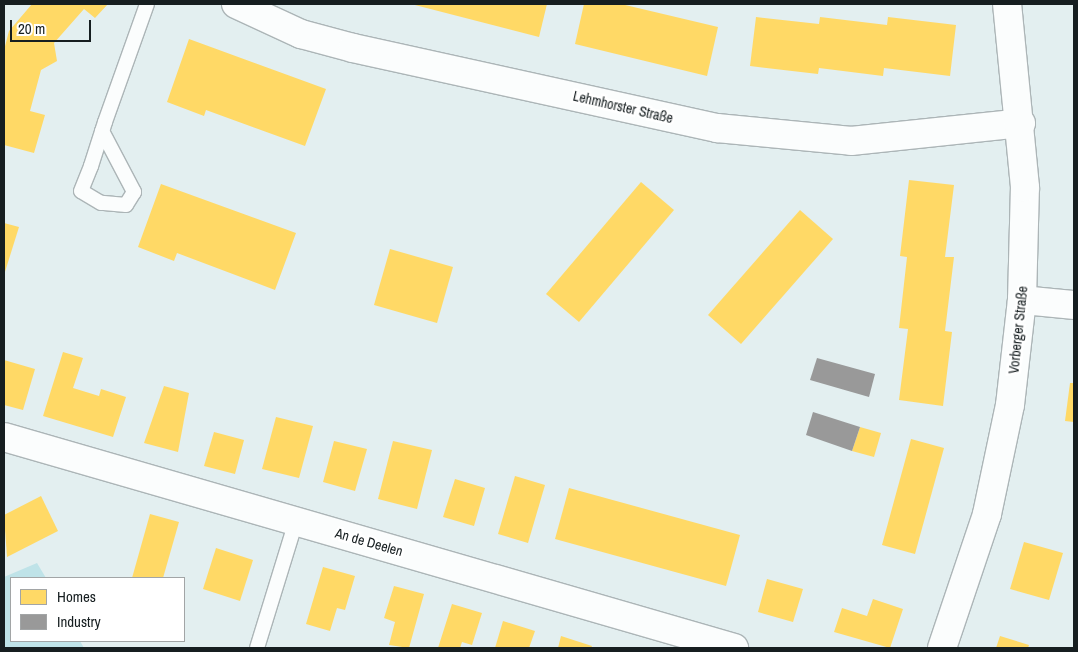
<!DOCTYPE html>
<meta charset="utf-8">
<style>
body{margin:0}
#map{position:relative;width:1078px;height:652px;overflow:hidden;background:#e3eff0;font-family:"Archivo Narrow",sans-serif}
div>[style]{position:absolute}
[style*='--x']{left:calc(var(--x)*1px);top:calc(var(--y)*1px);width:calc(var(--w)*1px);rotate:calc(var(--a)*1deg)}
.green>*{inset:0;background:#bfe3e8}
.homes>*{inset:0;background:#ffd966}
.industry>*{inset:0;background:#999}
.roads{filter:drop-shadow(1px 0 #acb5b7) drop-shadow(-1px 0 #acb5b7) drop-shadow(0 1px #acb5b7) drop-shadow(0 -1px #acb5b7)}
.service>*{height:14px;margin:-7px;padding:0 7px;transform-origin:7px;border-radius:7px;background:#fbfdfd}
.minor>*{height:28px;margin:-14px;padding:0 14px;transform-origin:14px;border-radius:14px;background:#fbfdfd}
span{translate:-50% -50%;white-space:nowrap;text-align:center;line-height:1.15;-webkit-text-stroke:5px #fff;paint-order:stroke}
.street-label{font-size:14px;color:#161e20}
.frame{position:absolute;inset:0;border:5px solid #161e20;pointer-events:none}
.legend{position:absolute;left:10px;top:577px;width:175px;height:65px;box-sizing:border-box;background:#fff;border:1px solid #a2a5a6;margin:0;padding:6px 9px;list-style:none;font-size:15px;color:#161e20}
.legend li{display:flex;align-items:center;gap:10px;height:25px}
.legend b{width:25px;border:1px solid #a2a5a6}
.scale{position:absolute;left:10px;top:20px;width:81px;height:22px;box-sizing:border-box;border:2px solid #161e20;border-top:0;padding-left:6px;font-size:15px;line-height:18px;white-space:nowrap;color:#161e20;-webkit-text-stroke:4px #fff;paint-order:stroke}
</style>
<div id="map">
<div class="green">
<div style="clip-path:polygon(37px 563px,46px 578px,11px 578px,11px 641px,80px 641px,84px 648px,4px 648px,4px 577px)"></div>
</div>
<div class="homes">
<div style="clip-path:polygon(32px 4px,108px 4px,95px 18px,84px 9px,54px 43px,57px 61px,41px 70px,30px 111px,45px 115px,34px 153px,4px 145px,4px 50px,9px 31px)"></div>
<div style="clip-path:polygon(411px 4px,547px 4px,539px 37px)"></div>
<div style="clip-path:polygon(584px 4px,621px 4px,718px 27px,707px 76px,575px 44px)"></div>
<div style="clip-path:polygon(756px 17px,819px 24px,820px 17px,887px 25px,888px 17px,956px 25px,950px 76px,884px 68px,883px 76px,819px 68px,818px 74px,750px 66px)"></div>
<div style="clip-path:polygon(189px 39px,326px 89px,305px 146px,206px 110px,204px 116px,167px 102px)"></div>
<div style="clip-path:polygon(909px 180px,954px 185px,945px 257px,954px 257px,945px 331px,952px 332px,943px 406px,899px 400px,908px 329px,899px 328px,907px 257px,900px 256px)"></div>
<div style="clip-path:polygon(641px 182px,674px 210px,579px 322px,546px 294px)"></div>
<div style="clip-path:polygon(161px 184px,296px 233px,275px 290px,177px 253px,174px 261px,138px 247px)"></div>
<div style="clip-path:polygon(800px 210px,833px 239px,741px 344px,708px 315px)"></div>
<div style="clip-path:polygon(4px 223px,19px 227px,4px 275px)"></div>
<div style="clip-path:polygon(390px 249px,453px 267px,437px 323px,374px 305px)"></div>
<div style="clip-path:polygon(63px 352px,83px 358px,73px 388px,99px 396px,101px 389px,126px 397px,113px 437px,43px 416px)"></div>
<div style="clip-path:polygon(4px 360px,35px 369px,23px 410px,4px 405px)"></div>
<div style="clip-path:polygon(1070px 383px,1074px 383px,1074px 422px,1065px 421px)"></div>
<div style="clip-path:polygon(164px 386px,189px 393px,178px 452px,144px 443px)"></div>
<div style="clip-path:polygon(276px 417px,313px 426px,299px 478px,262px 469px)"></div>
<div style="clip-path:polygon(860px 427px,881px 433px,874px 457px,852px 451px)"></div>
<div style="clip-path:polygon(214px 432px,244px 440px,235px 474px,204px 466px)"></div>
<div style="clip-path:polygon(911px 439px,944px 448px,915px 554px,882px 545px)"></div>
<div style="clip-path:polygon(334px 441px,367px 449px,355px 491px,323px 482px)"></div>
<div style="clip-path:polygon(393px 441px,432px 450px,417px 509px,378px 499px)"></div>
<div style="clip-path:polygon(515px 476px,545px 485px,528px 543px,498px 534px)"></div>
<div style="clip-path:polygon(455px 479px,485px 488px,474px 526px,443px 517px)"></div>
<div style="clip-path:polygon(569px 488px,740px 535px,726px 586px,555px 539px)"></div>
<div style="clip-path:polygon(41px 496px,58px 531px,7px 557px,4px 515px)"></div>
<div style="clip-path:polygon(150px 514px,179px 522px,163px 578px,132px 578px)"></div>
<div style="clip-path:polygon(1024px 542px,1063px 553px,1049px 600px,1010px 589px)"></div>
<div style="clip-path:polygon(216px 548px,253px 560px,240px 601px,203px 589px)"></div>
<div style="clip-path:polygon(323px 567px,355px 576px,345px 610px,337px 608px,330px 631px,306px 624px)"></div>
<div style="clip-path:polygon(767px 579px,803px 589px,793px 622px,758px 612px)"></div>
<div style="clip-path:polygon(394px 586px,424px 594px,409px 648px,389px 645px,395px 622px,384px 618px)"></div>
<div style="clip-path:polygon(873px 599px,903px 609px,890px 648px,834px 632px,842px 608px,867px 616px)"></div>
<div style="clip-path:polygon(452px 604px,482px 613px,472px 645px,462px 642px,460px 648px,438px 648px)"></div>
<div style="clip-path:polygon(503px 621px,535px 631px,529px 648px,495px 648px)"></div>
<div style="clip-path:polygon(561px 636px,592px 646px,591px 648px,558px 648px)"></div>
<div style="clip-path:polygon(1000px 636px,1029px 645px,1028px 648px,996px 648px)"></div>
</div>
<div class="industry">
<div style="clip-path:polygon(817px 358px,875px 374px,869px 397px,810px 380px)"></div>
<div style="clip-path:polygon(813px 412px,860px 427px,852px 451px,806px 435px)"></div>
</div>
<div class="roads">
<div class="service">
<div style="--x:102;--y:131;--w:69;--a:62.3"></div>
<div style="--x:134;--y:192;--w:15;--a:122"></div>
<div style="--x:126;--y:205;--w:25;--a:-175"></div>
<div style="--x:101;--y:203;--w:23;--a:-149"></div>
<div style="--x:81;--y:191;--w:27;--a:-68"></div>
<div style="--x:91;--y:166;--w:46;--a:-72.3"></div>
<div style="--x:105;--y:122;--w:125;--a:-70.4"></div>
<div style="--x:257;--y:648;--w:133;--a:-72.9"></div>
</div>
<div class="minor">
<div style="--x:236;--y:4;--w:72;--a:24.8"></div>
<div style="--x:301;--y:34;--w:54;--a:15.1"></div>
<div style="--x:353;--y:48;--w:373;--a:12.4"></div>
<div style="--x:717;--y:128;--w:135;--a:5.5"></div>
<div style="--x:851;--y:141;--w:171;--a:-6"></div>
<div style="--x:1022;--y:300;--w:52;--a:5.5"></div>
<div style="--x:4;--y:437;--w:760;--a:16.12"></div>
<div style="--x:942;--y:648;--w:141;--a:-71.4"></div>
<div style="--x:987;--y:514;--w:111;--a:-78.1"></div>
<div style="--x:1010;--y:405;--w:106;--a:-83.5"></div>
<div style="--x:1022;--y:300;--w:113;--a:-88.5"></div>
<div style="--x:1025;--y:187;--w:184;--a:-95.6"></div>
</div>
</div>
<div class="street-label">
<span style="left:623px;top:107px;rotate:13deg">Lehmhorster Straße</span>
<span style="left:1018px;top:330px;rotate:-84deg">Vorberger Straße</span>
<span style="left:369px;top:542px;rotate:16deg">An de Deelen</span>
</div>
<div class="frame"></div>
<ul class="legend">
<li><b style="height:14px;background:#ffd966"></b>Homes</li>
<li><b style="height:14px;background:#999"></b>Industry</li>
</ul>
<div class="scale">20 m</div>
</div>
